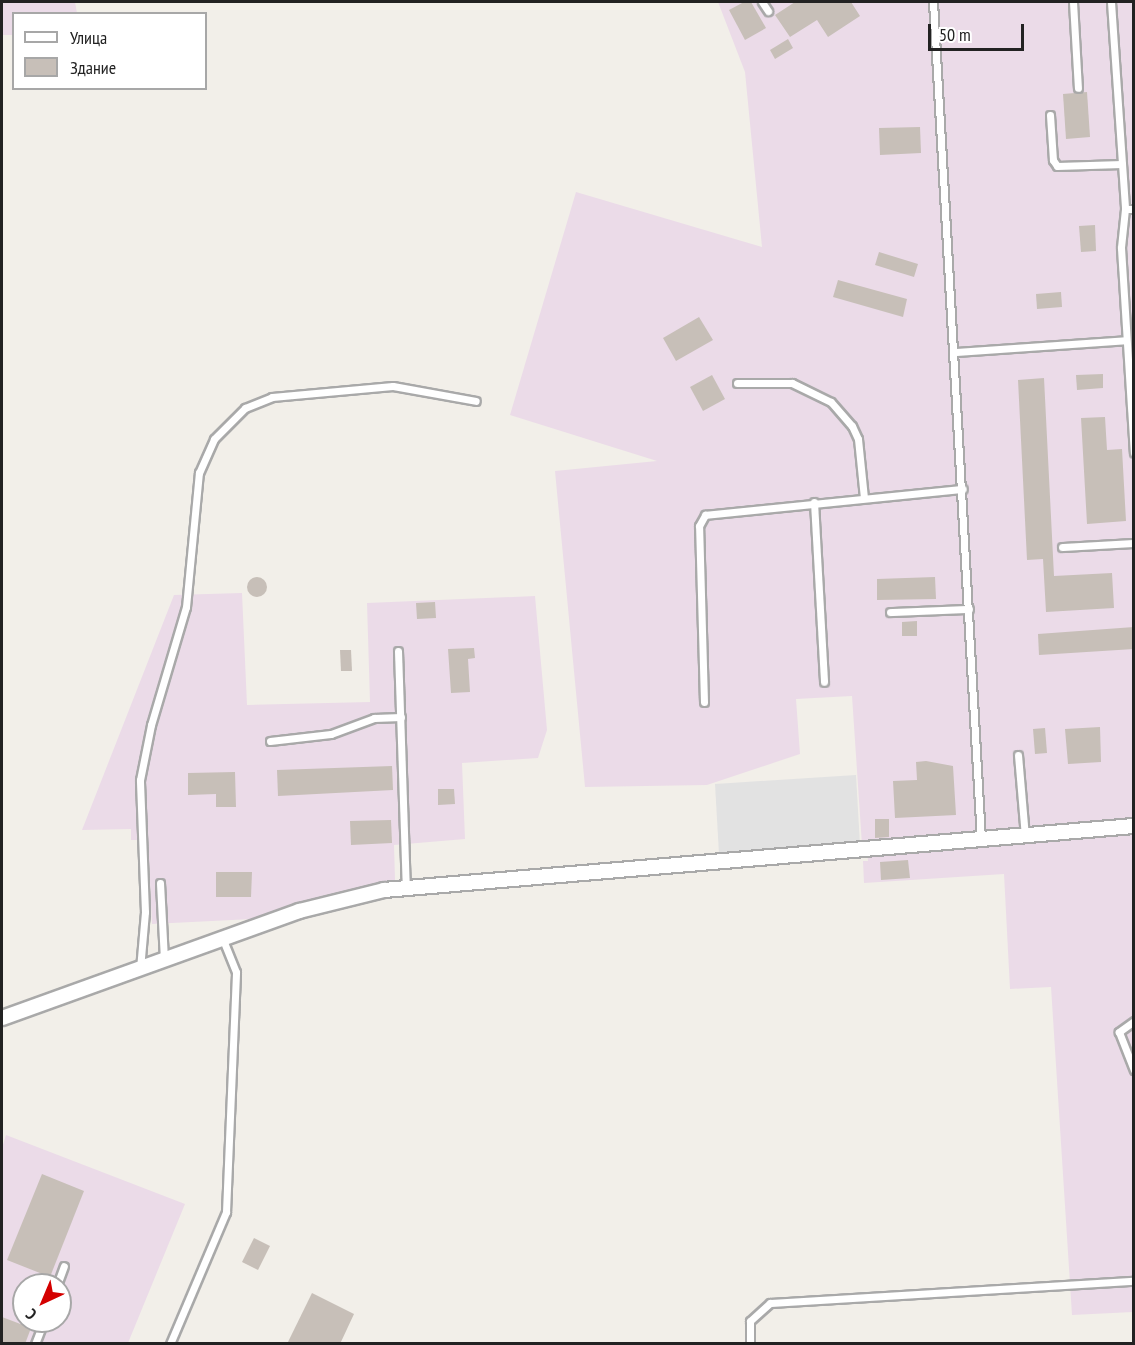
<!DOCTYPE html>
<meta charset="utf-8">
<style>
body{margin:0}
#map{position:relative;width:1135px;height:1345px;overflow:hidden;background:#f2efe9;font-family:"PT Sans Narrow",sans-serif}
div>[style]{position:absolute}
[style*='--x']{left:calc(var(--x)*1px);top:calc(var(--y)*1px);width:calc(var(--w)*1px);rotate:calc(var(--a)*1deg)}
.industrial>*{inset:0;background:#ebdbe8}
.parking>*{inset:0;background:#e2e2e2}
.building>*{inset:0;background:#c7bfb8}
.round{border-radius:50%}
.roads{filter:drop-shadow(2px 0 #a9a9a9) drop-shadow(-2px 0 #a9a9a9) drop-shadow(0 2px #a9a9a9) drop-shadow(0 -2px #a9a9a9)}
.service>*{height:7px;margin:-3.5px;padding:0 3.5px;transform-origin:3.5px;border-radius:3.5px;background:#fff}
.minor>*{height:14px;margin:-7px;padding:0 7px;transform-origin:7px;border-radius:7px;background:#fff}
span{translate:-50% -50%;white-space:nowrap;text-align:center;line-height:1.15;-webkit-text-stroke:5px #fff;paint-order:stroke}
.frame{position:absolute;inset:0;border:3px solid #222;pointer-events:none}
.legend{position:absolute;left:12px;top:12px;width:195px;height:78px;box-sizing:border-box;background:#fff;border:2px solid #a7a7a7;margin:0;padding:8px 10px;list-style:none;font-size:18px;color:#222}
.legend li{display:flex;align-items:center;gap:12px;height:30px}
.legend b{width:30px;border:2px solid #a7a7a7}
.north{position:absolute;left:12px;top:1273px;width:60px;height:60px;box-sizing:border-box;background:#fff;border:2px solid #a7a7a7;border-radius:50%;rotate:224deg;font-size:16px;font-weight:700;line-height:24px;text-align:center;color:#222}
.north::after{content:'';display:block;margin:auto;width:21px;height:27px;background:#d40000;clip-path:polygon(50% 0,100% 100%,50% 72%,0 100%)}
.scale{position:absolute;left:928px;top:24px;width:96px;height:27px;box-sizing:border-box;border:3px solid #222;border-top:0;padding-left:8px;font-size:18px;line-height:21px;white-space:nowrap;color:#222;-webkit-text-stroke:4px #fff;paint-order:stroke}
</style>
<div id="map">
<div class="industrial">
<div style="clip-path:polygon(2px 2px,75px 2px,77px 13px,14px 14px,13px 35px,2px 35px)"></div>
<div style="clip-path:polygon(718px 2px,1133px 2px,1133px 1312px,1072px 1315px,1051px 987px,1010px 989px,1004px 874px,864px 883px,863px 861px,868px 861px,867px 850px,862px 845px,852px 696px,796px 699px,800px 754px,707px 785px,585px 787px,555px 471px,657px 461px,510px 415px,576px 192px,762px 247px,745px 72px)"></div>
<div style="clip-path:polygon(242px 593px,247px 705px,370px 702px,367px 603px,535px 596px,547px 730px,538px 758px,462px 763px,465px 839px,394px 845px,395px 880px,350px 889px,252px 919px,152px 924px,148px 840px,131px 840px,131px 829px,82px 830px,174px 595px)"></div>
<div style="clip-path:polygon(evenodd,6px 1135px,185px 1204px,128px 1343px,2px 1343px,2px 1148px,6px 1135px,24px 1285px,60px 1285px,60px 1321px,24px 1321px,24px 1285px)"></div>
</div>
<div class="parking">
<div style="clip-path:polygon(856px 775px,860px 845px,719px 854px,715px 784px)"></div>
</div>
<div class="building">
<div style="clip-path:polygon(744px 2px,751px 2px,766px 28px,745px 40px,729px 10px)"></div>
<div style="clip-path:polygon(795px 2px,851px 2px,860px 16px,828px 37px,817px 20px,790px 37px,775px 15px)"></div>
<div style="clip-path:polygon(788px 39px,793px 48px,775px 59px,770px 50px)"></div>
<div style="clip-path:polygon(1087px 92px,1090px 137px,1066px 139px,1063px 94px)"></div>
<div style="clip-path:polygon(920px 127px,921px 153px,880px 155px,879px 128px)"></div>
<div style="clip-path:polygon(1095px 225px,1096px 251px,1081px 252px,1079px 226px)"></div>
<div style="clip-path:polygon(879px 252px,918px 264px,914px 277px,875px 265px)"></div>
<div style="clip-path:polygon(838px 280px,907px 299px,903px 317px,833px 297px)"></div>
<div style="clip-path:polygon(1061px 292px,1062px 307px,1037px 309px,1036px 294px)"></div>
<div style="clip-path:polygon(699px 317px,713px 340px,676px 361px,663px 338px)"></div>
<div style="clip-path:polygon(1103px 374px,1103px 388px,1077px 390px,1076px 375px)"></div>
<div style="clip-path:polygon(712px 375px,725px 399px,703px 411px,690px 387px)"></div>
<div style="clip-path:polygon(1044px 378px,1054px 576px,1112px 573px,1114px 608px,1046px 612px,1043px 559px,1027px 560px,1018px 380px)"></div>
<div style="clip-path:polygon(1105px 417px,1107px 450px,1122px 449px,1126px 521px,1087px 524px,1081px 418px)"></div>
<div class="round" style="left:247px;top:577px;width:20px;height:20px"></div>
<div style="clip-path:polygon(935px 577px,936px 599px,877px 600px,877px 579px)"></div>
<div style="clip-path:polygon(435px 602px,436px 618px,417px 619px,416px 603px)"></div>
<div style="clip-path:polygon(917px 621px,917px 636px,902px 636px,902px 622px)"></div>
<div style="clip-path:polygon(1134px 627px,1134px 649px,1039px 655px,1038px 634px)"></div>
<div style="clip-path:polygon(474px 648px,475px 658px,468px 659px,470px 692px,451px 693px,448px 649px)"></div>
<div style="clip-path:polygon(340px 650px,351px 650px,352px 671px,341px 671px)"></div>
<div style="clip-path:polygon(1100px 727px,1101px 762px,1068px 764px,1065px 729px)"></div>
<div style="clip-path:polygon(1045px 728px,1047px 753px,1035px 754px,1033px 729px)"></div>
<div style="clip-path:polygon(926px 761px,953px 766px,956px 815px,895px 818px,893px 781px,917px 780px,916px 762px)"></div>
<div style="clip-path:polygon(392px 766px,393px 790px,278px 796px,277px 770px)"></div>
<div style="clip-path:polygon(235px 772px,236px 807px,216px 807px,216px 794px,188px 795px,188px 773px)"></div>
<div style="clip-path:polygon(438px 789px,454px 789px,455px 804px,438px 805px)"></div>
<div style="clip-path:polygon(875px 819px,889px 819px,889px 837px,875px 838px)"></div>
<div style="clip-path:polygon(391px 820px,392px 843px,351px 845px,350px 821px)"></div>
<div style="clip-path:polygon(908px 860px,910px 878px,881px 880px,880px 862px)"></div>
<div style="clip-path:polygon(216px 872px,252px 872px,251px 897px,216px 897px)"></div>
<div style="clip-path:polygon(42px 1174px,84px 1191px,50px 1277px,7px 1260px)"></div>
<div style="clip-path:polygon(254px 1238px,270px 1246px,258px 1270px,242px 1262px)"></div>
<div style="clip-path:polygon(312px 1293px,354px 1314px,340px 1344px,287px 1344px)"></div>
<div style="clip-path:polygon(2px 1317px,31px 1328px,25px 1344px,2px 1344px)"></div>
</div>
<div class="roads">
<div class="service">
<div style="--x:762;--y:2;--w:11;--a:56"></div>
<div style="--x:933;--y:2;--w:839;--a:86.72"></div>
<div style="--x:1073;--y:2;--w:86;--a:86.7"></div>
<div style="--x:1111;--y:2;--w:207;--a:86.1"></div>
<div style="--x:1125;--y:209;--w:9;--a:0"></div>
<div style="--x:1050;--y:115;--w:45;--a:86.2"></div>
<div style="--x:1053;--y:160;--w:7;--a:56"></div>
<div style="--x:1057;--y:166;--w:65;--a:-1.8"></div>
<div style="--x:1125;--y:209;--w:39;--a:96"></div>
<div style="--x:1121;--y:248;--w:205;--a:86.4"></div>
<div style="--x:956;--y:352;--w:170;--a:-4"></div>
<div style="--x:737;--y:383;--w:55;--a:0"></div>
<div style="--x:792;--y:383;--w:43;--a:26"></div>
<div style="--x:831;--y:402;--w:32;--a:49"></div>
<div style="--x:852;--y:426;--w:14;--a:65"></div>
<div style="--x:858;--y:439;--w:59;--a:84.2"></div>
<div style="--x:814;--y:502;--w:180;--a:86.8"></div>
<div style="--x:1062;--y:547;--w:72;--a:-3.2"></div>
<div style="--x:890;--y:612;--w:79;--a:-2.2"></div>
<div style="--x:398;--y:651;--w:236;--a:88.1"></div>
<div style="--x:704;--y:702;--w:176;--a:-91.6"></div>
<div style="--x:699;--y:526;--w:13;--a:-61"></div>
<div style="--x:705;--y:515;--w:259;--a:-5.8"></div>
<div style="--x:270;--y:741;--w:61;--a:-6.5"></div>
<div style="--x:331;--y:734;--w:46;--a:-20.4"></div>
<div style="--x:374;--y:718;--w:27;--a:-2"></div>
<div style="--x:1018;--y:755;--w:81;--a:85.1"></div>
<div style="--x:160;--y:883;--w:77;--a:87"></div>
<div style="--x:140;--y:969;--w:57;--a:-85"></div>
<div style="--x:145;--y:912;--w:132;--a:-92.2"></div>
<div style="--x:140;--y:780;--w:56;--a:-78.7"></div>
<div style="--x:151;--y:725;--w:123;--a:-73.5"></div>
<div style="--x:186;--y:607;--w:135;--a:-84.5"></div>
<div style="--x:199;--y:473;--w:37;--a:-66"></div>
<div style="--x:214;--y:439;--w:44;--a:-45"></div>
<div style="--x:245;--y:408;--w:29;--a:-22"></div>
<div style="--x:272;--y:397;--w:121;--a:-5.2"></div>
<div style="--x:393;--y:386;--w:84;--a:10.2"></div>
<div style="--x:1134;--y:1021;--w:19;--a:144"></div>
<div style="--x:1119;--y:1032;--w:41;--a:68.5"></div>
<div style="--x:57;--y:1285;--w:20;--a:-70"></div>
<div style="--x:35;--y:1344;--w:25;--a:-69"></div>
<div style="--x:170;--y:1344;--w:143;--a:-67"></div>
<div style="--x:226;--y:1212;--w:240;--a:-87.6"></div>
<div style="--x:236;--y:972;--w:35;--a:-112"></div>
<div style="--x:750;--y:1344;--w:23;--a:-90"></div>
<div style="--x:750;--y:1321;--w:27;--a:-42"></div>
<div style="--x:770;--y:1303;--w:365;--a:-3.5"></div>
</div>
<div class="minor">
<div style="--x:2;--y:1018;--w:316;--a:-19.8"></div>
<div style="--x:299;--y:911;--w:88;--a:-13.9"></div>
<div style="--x:384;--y:890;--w:753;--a:-4.88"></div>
</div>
</div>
<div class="frame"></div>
<ul class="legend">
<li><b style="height:8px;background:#fff"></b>Улица</li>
<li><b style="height:16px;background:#c7bfb8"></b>Здание</li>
</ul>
<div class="north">С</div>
<div class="scale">50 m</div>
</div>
